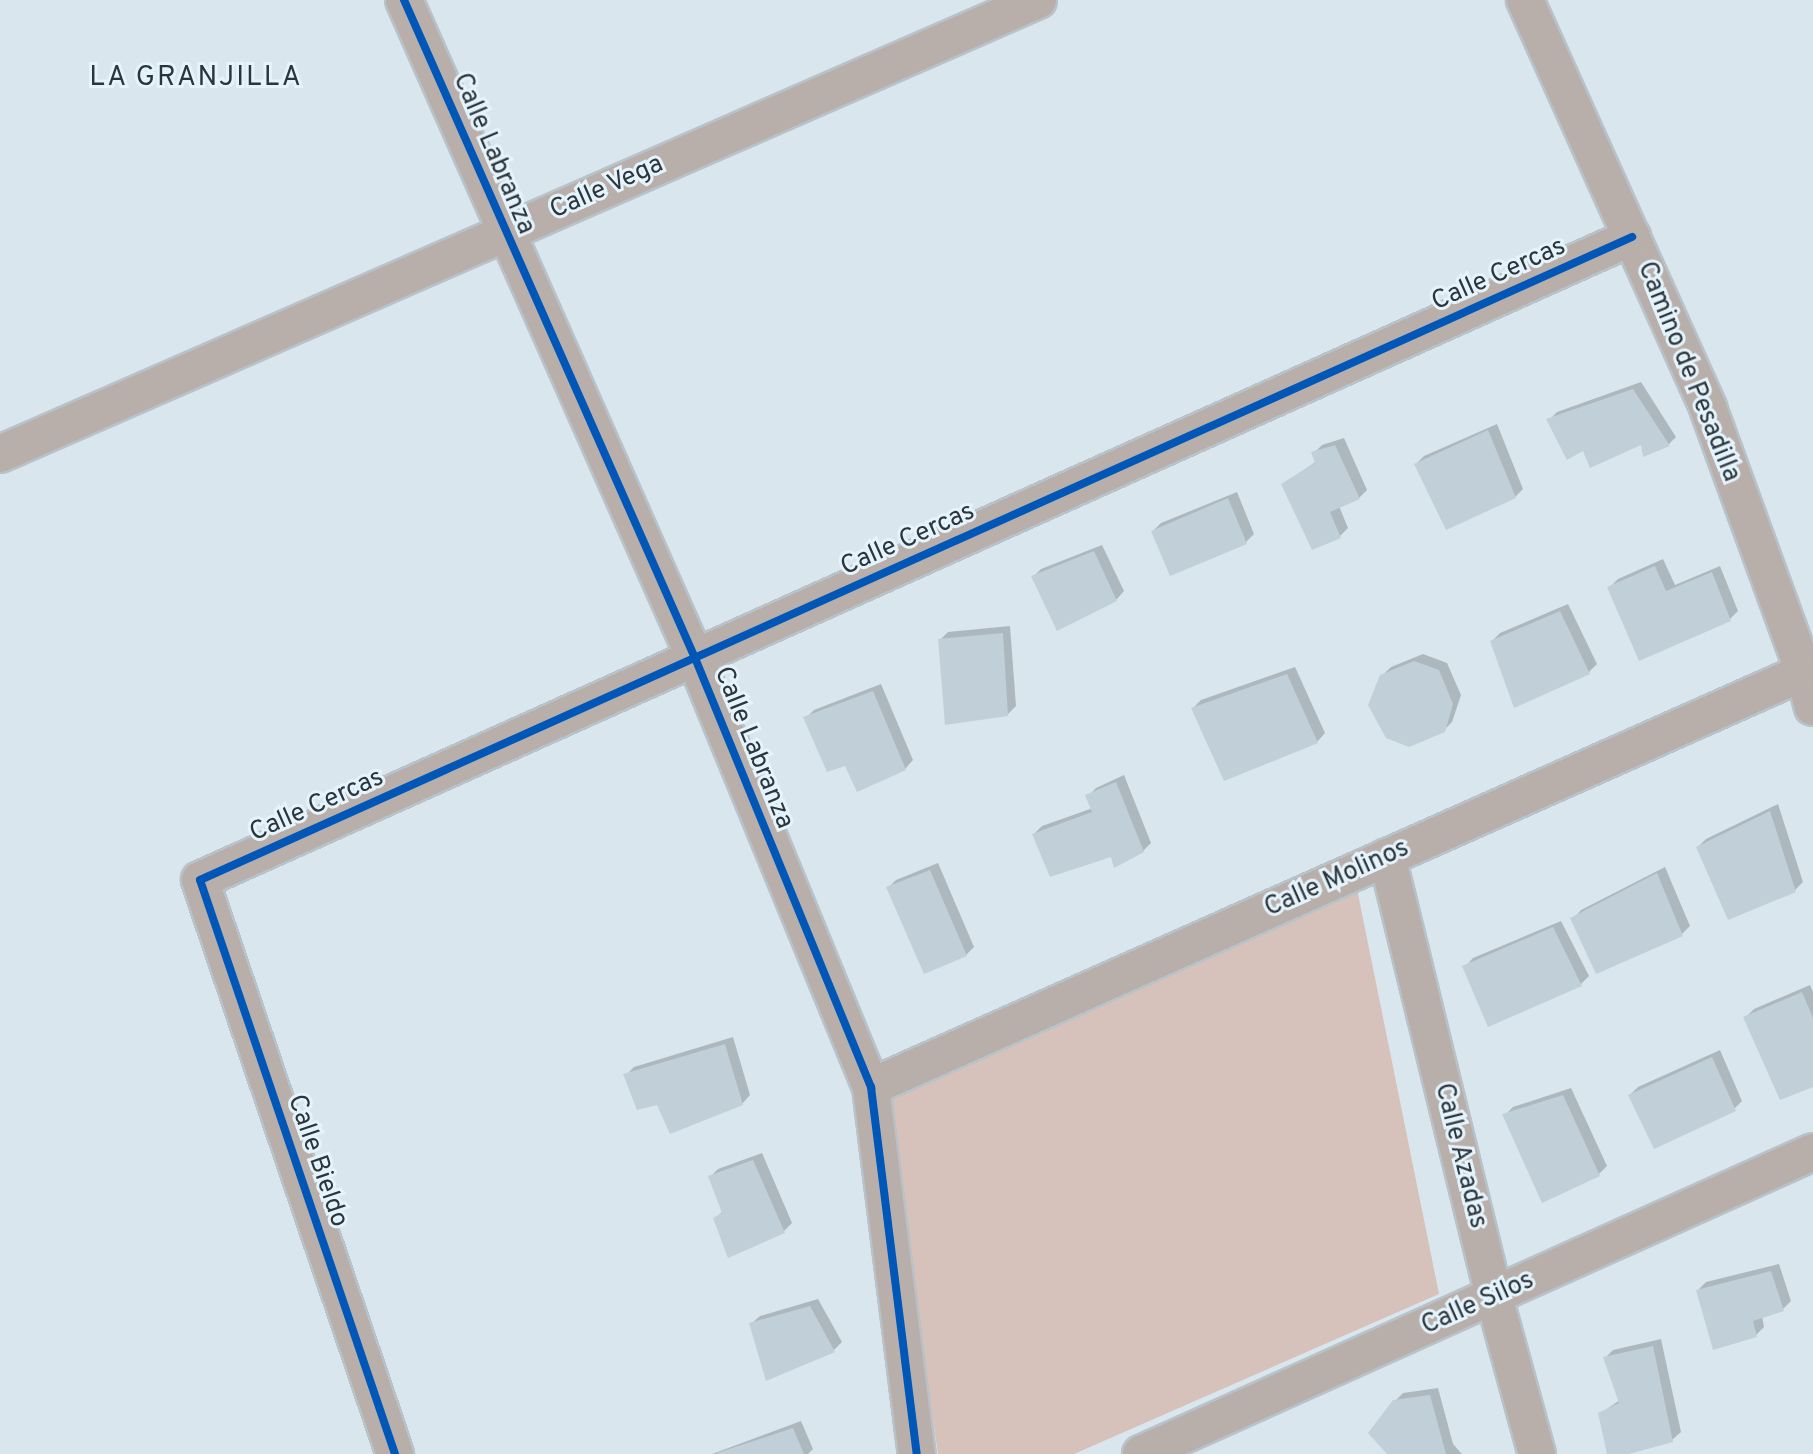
<!DOCTYPE html>
<style>
body{margin:0}
#map{position:relative;width:1813px;height:1454px;overflow:hidden;background:#d9e6ee;font-family:Overpass,sans-serif}
div>[style]{position:absolute}
[style*='--x']{left:calc(var(--x)*1px);top:calc(var(--y)*1px);width:calc(var(--w)*1px);rotate:calc(var(--a)*1deg)}
.green>*{inset:0;background:#d6c2ba}
.shadow>*{inset:0;background:#0003}
.building>*{inset:0;background:#c0cfd8}
.roads{filter:drop-shadow(2px 0 #b8c2c9) drop-shadow(-2px 0 #b8c2c9) drop-shadow(0 2px #b8c2c9) drop-shadow(0 -2px #b8c2c9)}
.street>*{height:36px;margin:-18px;padding:0 18px;transform-origin:18px;border-radius:18px;background:#b9afaa}
.cycleway>*{height:8px;margin:-4px;padding:0 4px;transform-origin:4px;border-radius:4px;background:#0057b8}
span{translate:-50% -50%;white-space:nowrap;text-align:center;line-height:1.15;-webkit-text-stroke:6px #e5f4fc;paint-order:stroke}
.street-label{font-size:26px;color:#2c353b}
.neighbourhood-label{font-size:28px;color:#2c353b;letter-spacing:2px}
</style>
<div id="map">
<div class="green">
<div style="clip-path:polygon(1357px 889px,1439px 1294px,1074px 1454px,938px 1454px,884px 1093px)"></div>
</div>
<div class="shadow">
<div style="clip-path:polygon(1641px 382px,1676px 437px,1668px 445px,1642px 442px,1584px 448px,1549px 420px,1557px 412px)"></div>
<div style="clip-path:polygon(1497px 424px,1523px 489px,1515px 497px,1416px 464px,1424px 456px)"></div>
<div style="clip-path:polygon(1344px 438px,1367px 490px,1359px 498px,1339px 506px,1348px 528px,1340px 536px,1283px 484px,1317px 461px,1314px 453px,1322px 445px)"></div>
<div style="clip-path:polygon(1237px 492px,1254px 534px,1246px 542px,1153px 531px,1161px 523px)"></div>
<div style="clip-path:polygon(1102px 545px,1124px 591px,1116px 600px,1033px 577px,1041px 569px)"></div>
<div style="clip-path:polygon(1663px 559px,1675px 585px,1720px 566px,1738px 611px,1730px 619px,1640px 659px,1610px 587px,1618px 579px)"></div>
<div style="clip-path:polygon(1568px 604px,1597px 664px,1589px 672px,1492px 641px,1500px 633px)"></div>
<div style="clip-path:polygon(1010px 626px,1016px 706px,1008px 714px,940px 640px,948px 632px)"></div>
<div style="clip-path:polygon(1423px 654px,1447px 663px,1461px 695px,1452px 722px,1444px 730px,1382px 676px,1391px 667px)"></div>
<div style="clip-path:polygon(1295px 667px,1325px 733px,1317px 742px,1193px 708px,1201px 700px)"></div>
<div style="clip-path:polygon(881px 684px,913px 760px,905px 769px,846px 764px,806px 718px,814px 710px)"></div>
<div style="clip-path:polygon(1124px 775px,1151px 843px,1143px 851px,1112px 854px,1034px 834px,1042px 826px,1093px 808px,1088px 796px,1096px 788px)"></div>
<div style="clip-path:polygon(1778px 804px,1803px 882px,1795px 890px,1698px 847px,1706px 839px)"></div>
<div style="clip-path:polygon(938px 863px,974px 947px,966px 955px,888px 888px,896px 880px)"></div>
<div style="clip-path:polygon(1665px 867px,1690px 926px,1681px 935px,1573px 919px,1581px 910px)"></div>
<div style="clip-path:polygon(1561px 921px,1589px 976px,1581px 984px,1465px 967px,1473px 958px)"></div>
<div style="clip-path:polygon(1810px 985px,1813px 992px,1813px 1085px,1746px 1017px,1754px 1009px)"></div>
<div style="clip-path:polygon(733px 1037px,750px 1095px,742px 1104px,658px 1103px,626px 1075px,634px 1067px)"></div>
<div style="clip-path:polygon(1720px 1050px,1742px 1101px,1734px 1109px,1630px 1095px,1638px 1087px)"></div>
<div style="clip-path:polygon(1571px 1088px,1607px 1166px,1599px 1174px,1505px 1115px,1513px 1107px)"></div>
<div style="clip-path:polygon(762px 1153px,792px 1223px,784px 1231px,716px 1218px,723px 1211px,710px 1177px,718px 1169px)"></div>
<div style="clip-path:polygon(1779px 1264px,1791px 1301px,1783px 1309px,1762px 1316px,1764px 1327px,1756px 1335px,1698px 1290px,1706px 1282px)"></div>
<div style="clip-path:polygon(818px 1299px,842px 1342px,834px 1350px,751px 1324px,760px 1316px)"></div>
<div style="clip-path:polygon(1661px 1339px,1681px 1432px,1672px 1440px,1609px 1454px,1601px 1413px,1620px 1400px,1605px 1358px,1613px 1350px)"></div>
<div style="clip-path:polygon(1438px 1388px,1453px 1444px,1462px 1454px,1389px 1454px,1394px 1402px,1403px 1393px)"></div>
<div style="clip-path:polygon(801px 1421px,813px 1449px,808px 1454px,712px 1454px)"></div>
</div>
<div class="building">
<div style="clip-path:polygon(1633px 389px,1670px 446px,1643px 457px,1641px 445px,1590px 468px,1583px 451px,1567px 460px,1546px 419px)"></div>
<div style="clip-path:polygon(1488px 430px,1516px 498px,1446px 530px,1414px 464px)"></div>
<div style="clip-path:polygon(1335px 445px,1360px 499px,1330px 512px,1341px 538px,1312px 550px,1281px 484px,1315px 463px,1311px 452px)"></div>
<div style="clip-path:polygon(1228px 498px,1247px 544px,1170px 576px,1151px 531px)"></div>
<div style="clip-path:polygon(1094px 551px,1117px 601px,1057px 631px,1031px 576px)"></div>
<div style="clip-path:polygon(1655px 566px,1666px 591px,1712px 572px,1731px 621px,1639px 661px,1607px 587px)"></div>
<div style="clip-path:polygon(1560px 611px,1590px 674px,1514px 708px,1490px 641px)"></div>
<div style="clip-path:polygon(1003px 633px,1008px 716px,945px 725px,938px 639px)"></div>
<div style="clip-path:polygon(1414px 661px,1439px 670px,1453px 704px,1445px 732px,1409px 747px,1386px 738px,1368px 705px,1380px 675px)"></div>
<div style="clip-path:polygon(1287px 674px,1318px 743px,1224px 781px,1191px 708px)"></div>
<div style="clip-path:polygon(873px 691px,906px 770px,857px 792px,845px 766px,827px 772px,803px 717px)"></div>
<div style="clip-path:polygon(1116px 782px,1144px 852px,1114px 868px,1111px 857px,1050px 877px,1032px 834px,1092px 812px,1085px 795px)"></div>
<div style="clip-path:polygon(1770px 811px,1796px 892px,1728px 920px,1696px 847px)"></div>
<div style="clip-path:polygon(930px 870px,967px 956px,924px 974px,886px 887px)"></div>
<div style="clip-path:polygon(1657px 873px,1683px 936px,1596px 974px,1570px 918px)"></div>
<div style="clip-path:polygon(1553px 927px,1582px 986px,1488px 1027px,1462px 966px)"></div>
<div style="clip-path:polygon(1802px 992px,1813px 1018px,1813px 1087px,1780px 1100px,1743px 1017px)"></div>
<div style="clip-path:polygon(725px 1044px,743px 1105px,670px 1134px,657px 1105px,637px 1110px,623px 1074px)"></div>
<div style="clip-path:polygon(1712px 1057px,1736px 1111px,1654px 1149px,1628px 1095px)"></div>
<div style="clip-path:polygon(1563px 1095px,1600px 1176px,1542px 1203px,1502px 1114px)"></div>
<div style="clip-path:polygon(753px 1160px,785px 1233px,728px 1258px,713px 1218px,722px 1213px,708px 1176px)"></div>
<div style="clip-path:polygon(1771px 1271px,1784px 1311px,1753px 1321px,1757px 1337px,1713px 1350px,1696px 1290px)"></div>
<div style="clip-path:polygon(810px 1306px,835px 1352px,766px 1381px,749px 1323px)"></div>
<div style="clip-path:polygon(1653px 1346px,1673px 1442px,1629px 1454px,1607px 1454px,1598px 1413px,1619px 1403px,1603px 1357px)"></div>
<div style="clip-path:polygon(1430px 1395px,1446px 1454px,1387px 1454px,1368px 1433px,1393px 1400px)"></div>
<div style="clip-path:polygon(793px 1428px,804px 1454px,717px 1454px,717px 1453px)"></div>
</div>
<div class="roads">
<div class="street">
<div style="--x:404;--y:0;--w:719;--a:66.14"></div>
<div style="--x:695;--y:658;--w:464;--a:67.7"></div>
<div style="--x:871;--y:1087;--w:370;--a:82.9"></div>
<div style="--x:1525;--y:0;--w:447;--a:65.8"></div>
<div style="--x:1708;--y:408;--w:281;--a:70"></div>
<div style="--x:1804;--y:672;--w:36;--a:76"></div>
<div style="--x:0;--y:454;--w:1133;--a:-23.62"></div>
<div style="--x:1387;--y:857;--w:453;--a:76.3"></div>
<div style="--x:1494;--y:1297;--w:163;--a:74.7"></div>
<div style="--x:871;--y:1087;--w:1021;--a:-23.98"></div>
<div style="--x:395;--y:1454;--w:606;--a:-108.76"></div>
<div style="--x:200;--y:880;--w:1570;--a:-24.18"></div>
<div style="--x:1141;--y:1454;--w:737;--a:-24.2"></div>
</div>
</div>
<div class="cycleway">
<div style="--x:404;--y:0;--w:719;--a:66.14"></div>
<div style="--x:695;--y:658;--w:464;--a:67.7"></div>
<div style="--x:871;--y:1087;--w:370;--a:82.9"></div>
<div style="--x:395;--y:1454;--w:606;--a:-108.76"></div>
<div style="--x:200;--y:880;--w:1570;--a:-24.18"></div>
</div>
<div class="street-label">
<span style="left:493px;top:154px;rotate:67deg">Calle Labranza</span>
<span style="left:607px;top:188px;rotate:-24deg">Calle Vega</span>
<span style="left:1499px;top:275px;rotate:-24deg">Calle Cercas</span>
<span style="left:1688px;top:372px;rotate:68deg">Camino de Pesadilla</span>
<span style="left:908px;top:540px;rotate:-24deg">Calle Cercas</span>
<span style="left:753px;top:748px;rotate:68deg">Calle Labranza</span>
<span style="left:317px;top:806px;rotate:-24deg">Calle Cercas</span>
<span style="left:1337px;top:879px;rotate:-24deg">Calle Molinos</span>
<span style="left:1460px;top:1156px;rotate:76deg">Calle Azadas</span>
<span style="left:317px;top:1161px;rotate:71deg">Calle Bieldo</span>
<span style="left:1478px;top:1304px;rotate:-24deg">Calle Silos</span>
</div>
<div class="neighbourhood-label">
<span style="left:196px;top:78px">LA GRANJILLA</span>
</div>
</div>
